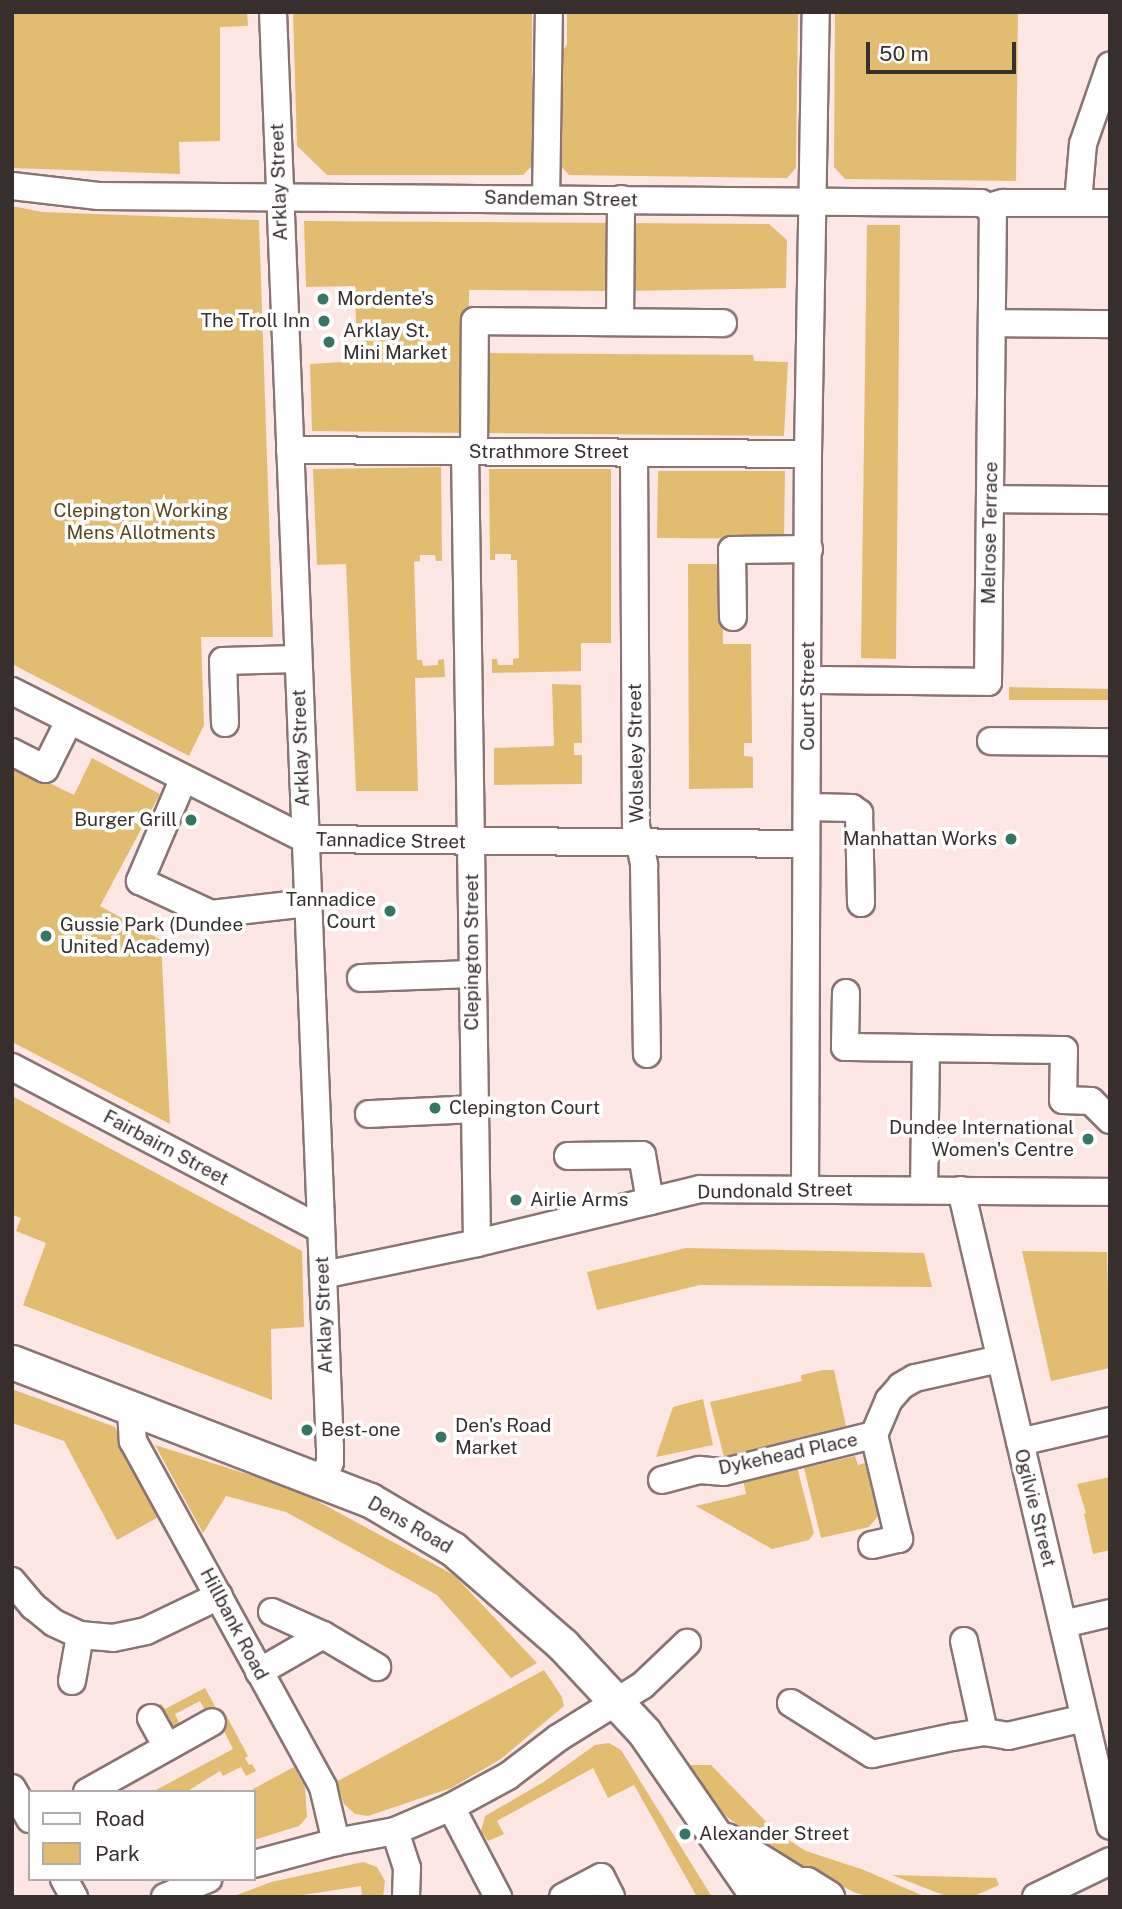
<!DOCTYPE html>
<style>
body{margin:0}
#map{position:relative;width:1122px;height:1909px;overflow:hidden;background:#fce7e5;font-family:"Public Sans",sans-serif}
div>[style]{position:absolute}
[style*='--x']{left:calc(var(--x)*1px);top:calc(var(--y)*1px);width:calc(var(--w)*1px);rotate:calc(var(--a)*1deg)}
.green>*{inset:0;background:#e2bd71}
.roads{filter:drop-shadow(2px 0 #887573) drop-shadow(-2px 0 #887573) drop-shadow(0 2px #887573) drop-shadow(0 -2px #887573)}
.minor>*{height:26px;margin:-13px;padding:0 13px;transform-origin:13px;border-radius:13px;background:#fff}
.major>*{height:33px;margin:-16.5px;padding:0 16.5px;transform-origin:16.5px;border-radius:16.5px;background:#fff}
.dots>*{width:19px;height:19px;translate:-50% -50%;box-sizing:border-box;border:4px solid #fff;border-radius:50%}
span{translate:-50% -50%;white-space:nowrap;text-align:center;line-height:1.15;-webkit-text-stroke:7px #fff;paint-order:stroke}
.street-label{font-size:19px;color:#372f2e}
.poi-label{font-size:19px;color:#372f2e}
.left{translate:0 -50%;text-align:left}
.right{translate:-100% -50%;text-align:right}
.park-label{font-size:19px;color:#59461f}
.frame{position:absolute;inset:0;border:14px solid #372f2e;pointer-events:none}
.legend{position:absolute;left:28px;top:1790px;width:228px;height:91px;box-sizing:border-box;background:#fff;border:2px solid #afacab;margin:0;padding:9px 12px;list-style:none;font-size:21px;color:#372f2e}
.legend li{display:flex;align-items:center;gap:14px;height:35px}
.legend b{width:35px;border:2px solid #afacab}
.scale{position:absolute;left:866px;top:42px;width:150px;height:32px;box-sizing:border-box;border:4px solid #372f2e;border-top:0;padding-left:9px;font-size:21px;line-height:24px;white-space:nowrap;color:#372f2e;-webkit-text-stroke:5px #fff;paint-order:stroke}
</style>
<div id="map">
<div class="green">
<div style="clip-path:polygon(12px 12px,247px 12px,248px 26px,220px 27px,220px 141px,179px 142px,180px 174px,12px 168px)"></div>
<div style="clip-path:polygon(293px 12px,532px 12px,533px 165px,523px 175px,327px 175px,297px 146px)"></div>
<div style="clip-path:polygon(567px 12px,798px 12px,796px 168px,787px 178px,569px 175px,560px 165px,561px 54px,567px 44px)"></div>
<div style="clip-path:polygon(835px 12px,1018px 12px,1016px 181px,845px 179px,834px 167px)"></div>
<div style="clip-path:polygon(12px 206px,42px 212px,259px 220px,273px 637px,201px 637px,204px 725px,189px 756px,12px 664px)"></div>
<div style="clip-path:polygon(304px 221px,616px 223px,615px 291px,469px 290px,468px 433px,312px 431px,310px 364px,357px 361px,355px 286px,306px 287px)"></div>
<div style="clip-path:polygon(626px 223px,769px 224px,787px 240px,786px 288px,625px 291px)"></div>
<div style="clip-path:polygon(867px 225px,900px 225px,896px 659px,861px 658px)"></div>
<div style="clip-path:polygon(479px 353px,753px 355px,754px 361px,788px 362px,784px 436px,479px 433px)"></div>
<div style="clip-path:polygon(441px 467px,442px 561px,436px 561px,435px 555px,420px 555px,420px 561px,414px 562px,417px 660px,422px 660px,423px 666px,438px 665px,438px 660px,444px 659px,445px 677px,415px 678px,418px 791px,356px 791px,346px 564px,317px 565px,313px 469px)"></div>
<div style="clip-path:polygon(489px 469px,611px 469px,611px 643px,581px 643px,581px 671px,492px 673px,492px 659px,497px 659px,498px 665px,513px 665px,513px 659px,519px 658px,517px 560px,511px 560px,511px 554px,495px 554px,495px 560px,490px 560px)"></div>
<div style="clip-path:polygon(658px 471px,785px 471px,784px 539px,657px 538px)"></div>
<div style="clip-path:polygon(688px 564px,722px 564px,723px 644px,751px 644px,752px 743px,744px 743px,744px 756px,753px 757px,753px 788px,689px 789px)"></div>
<div style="clip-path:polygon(552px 684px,581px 685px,582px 743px,574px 743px,574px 755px,582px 755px,582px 784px,494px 785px,494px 748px,554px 746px)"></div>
<div style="clip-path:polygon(1009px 687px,1110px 689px,1110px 700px,1009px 700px)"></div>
<div style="clip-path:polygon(92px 758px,160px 794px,100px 906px,161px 940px,170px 1124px,12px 1042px,12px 765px,74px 795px)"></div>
<div style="clip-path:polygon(12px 1096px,302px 1251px,304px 1327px,271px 1329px,272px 1400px,23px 1305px,46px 1243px,16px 1231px,21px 1218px,12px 1215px)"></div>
<div style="clip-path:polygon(686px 1248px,924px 1253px,932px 1287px,700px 1285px,597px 1310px,587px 1272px)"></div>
<div style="clip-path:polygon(1022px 1251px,1107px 1252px,1110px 1368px,1051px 1381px)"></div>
<div style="clip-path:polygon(823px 1370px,834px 1370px,846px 1426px,724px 1457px,710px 1402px,802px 1381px,801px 1375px)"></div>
<div style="clip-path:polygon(12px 1389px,115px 1427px,162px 1515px,117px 1540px,64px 1441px,12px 1423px)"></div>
<div style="clip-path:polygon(703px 1399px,713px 1445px,656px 1457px,673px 1407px)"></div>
<div style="clip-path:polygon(155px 1445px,295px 1489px,454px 1575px,537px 1663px,511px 1678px,437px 1595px,286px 1512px,226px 1496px,203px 1533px)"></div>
<div style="clip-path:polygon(855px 1456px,858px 1465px,865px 1463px,878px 1516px,869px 1527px,821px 1538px,804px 1468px)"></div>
<div style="clip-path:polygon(797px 1467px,814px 1533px,809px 1540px,772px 1549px,696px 1506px,746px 1494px,743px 1480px)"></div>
<div style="clip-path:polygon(1110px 1477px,1110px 1550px,1093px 1554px,1084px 1514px,1086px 1513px,1077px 1484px)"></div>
<div style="clip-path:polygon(544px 1670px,562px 1697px,564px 1706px,501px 1759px,451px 1788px,368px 1816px,355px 1814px,344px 1804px,336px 1782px)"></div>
<div style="clip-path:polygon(205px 1688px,216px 1708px,207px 1714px,200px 1701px,175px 1714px,181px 1727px,170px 1729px,154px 1708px,161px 1704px,165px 1709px)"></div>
<div style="clip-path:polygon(226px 1715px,248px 1756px,245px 1758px,249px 1765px,252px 1764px,256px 1771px,246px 1776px,241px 1767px,223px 1776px,220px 1771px,186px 1792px,152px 1792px,233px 1749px,218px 1719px)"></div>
<div style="clip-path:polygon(609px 1743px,621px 1750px,712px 1897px,697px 1897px,634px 1785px,608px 1798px,593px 1768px,497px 1821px,504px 1834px,488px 1841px,481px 1831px,485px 1816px,542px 1783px,595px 1745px)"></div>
<div style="clip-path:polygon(683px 1765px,711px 1765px,777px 1833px,806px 1851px,864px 1870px,926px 1897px,871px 1897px,856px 1893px,783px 1857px,727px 1817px)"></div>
<div style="clip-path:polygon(294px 1767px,305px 1787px,307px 1817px,299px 1826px,254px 1840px,256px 1794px,253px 1789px)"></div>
<div style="clip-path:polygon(363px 1862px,377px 1867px,385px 1881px,383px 1897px,362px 1897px,361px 1886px,290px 1897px,231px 1897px,271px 1882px)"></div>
<div style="clip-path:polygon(892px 1875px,996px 1878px,999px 1885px,972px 1897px,948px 1897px)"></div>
</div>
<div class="roads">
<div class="minor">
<div style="--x:273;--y:12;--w:1436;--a:87.73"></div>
<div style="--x:330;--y:1447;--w:15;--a:90"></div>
<div style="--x:330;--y:1462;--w:22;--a:111"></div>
<div style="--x:12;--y:186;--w:87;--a:6.6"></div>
<div style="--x:98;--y:196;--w:883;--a:0.45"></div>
<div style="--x:981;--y:203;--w:8;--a:30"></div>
<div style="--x:988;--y:207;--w:16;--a:-15"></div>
<div style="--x:1003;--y:203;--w:107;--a:0"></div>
<div style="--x:546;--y:199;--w:184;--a:-89.1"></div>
<div style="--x:1078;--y:202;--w:58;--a:-85.1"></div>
<div style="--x:1083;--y:144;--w:83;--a:-70.9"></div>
<div style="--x:620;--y:322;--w:123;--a:-89.5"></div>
<div style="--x:992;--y:323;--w:118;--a:0.5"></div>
<div style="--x:290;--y:450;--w:518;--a:0.44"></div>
<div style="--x:465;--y:451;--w:792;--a:89.13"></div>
<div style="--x:474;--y:451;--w:130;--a:-89.6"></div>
<div style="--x:475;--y:321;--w:248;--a:0.5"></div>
<div style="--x:634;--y:453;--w:373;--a:89.7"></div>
<div style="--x:636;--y:826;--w:40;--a:78"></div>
<div style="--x:644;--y:865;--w:189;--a:89.1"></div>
<div style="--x:990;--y:499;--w:120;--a:0.5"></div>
<div style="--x:733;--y:617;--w:67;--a:-90.9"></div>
<div style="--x:732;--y:550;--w:77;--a:-0.7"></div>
<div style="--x:809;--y:680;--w:179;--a:0.6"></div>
<div style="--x:988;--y:682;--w:469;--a:-89.4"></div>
<div style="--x:993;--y:213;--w:8;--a:-130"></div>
<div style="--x:12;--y:691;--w:328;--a:26.8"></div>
<div style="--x:305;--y:839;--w:500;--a:0.57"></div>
<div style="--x:225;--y:723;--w:62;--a:-91.8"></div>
<div style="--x:223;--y:661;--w:75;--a:-1.5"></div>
<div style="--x:991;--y:741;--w:119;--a:0.5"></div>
<div style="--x:12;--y:752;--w:37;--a:27"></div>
<div style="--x:45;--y:769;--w:54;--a:-63.4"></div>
<div style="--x:183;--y:780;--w:110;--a:113.1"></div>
<div style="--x:140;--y:881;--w:78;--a:24.9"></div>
<div style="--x:211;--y:914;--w:97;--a:-6.5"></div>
<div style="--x:808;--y:807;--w:44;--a:1.3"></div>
<div style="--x:852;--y:808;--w:9;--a:36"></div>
<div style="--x:859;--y:813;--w:90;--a:88.7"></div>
<div style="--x:361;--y:978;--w:111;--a:-2.1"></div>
<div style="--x:846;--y:993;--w:54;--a:91.1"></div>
<div style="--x:845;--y:1047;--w:219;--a:0.8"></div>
<div style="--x:1064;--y:1050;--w:50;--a:91.1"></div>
<div style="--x:1063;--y:1100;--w:28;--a:2"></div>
<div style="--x:1091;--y:1101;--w:27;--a:45"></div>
<div style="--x:12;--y:1067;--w:348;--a:27.7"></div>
<div style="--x:369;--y:1114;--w:105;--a:-2.7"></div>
<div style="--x:568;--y:1156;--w:74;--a:-0.8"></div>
<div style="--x:642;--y:1155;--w:47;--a:80.1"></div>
<div style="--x:805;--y:1189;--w:735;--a:-89.77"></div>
<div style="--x:808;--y:454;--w:442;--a:-89"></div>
<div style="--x:924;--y:1190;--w:142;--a:-89.2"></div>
<div style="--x:961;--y:1190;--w:653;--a:76.81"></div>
<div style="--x:323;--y:1275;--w:157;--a:-11.7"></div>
<div style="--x:477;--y:1243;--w:229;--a:-13.6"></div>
<div style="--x:700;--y:1189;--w:410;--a:0.4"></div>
<div style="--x:131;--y:1408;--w:33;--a:87"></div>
<div style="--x:133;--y:1441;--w:395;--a:61.2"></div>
<div style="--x:323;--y:1787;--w:57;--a:76.7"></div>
<div style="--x:1020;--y:1442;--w:92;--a:-13.1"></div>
<div style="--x:662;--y:1480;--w:39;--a:-15"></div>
<div style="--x:700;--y:1470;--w:24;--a:5"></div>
<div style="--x:724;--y:1472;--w:154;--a:-13.9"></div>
<div style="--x:872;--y:1545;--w:28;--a:-13"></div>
<div style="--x:899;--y:1539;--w:107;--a:-103.5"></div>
<div style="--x:874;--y:1435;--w:38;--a:-67"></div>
<div style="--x:889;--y:1400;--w:18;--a:-49"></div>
<div style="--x:901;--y:1386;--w:16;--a:-30"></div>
<div style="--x:915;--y:1378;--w:87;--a:-12.6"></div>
<div style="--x:12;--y:1581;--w:33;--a:50"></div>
<div style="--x:33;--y:1606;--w:27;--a:39"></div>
<div style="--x:54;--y:1623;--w:29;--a:25"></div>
<div style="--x:80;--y:1635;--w:33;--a:5"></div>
<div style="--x:113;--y:1638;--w:34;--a:-12"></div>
<div style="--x:146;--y:1631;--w:81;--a:-25.6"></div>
<div style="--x:272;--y:1612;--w:56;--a:24.3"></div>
<div style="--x:1063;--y:1624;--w:48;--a:-13.2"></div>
<div style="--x:964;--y:1641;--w:93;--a:77.6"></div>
<div style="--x:259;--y:1672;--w:74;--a:-30"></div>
<div style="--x:323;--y:1635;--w:63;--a:30.7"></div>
<div style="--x:72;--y:1681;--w:47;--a:-80.1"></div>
<div style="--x:791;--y:1703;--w:96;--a:32.2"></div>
<div style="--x:872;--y:1754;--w:83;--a:-11.9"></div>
<div style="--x:953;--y:1737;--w:31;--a:-9"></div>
<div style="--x:984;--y:1732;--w:24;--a:9"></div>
<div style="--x:1008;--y:1736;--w:78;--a:-13.3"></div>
<div style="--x:151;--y:1718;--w:33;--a:61"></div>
<div style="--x:12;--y:1788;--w:36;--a:60"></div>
<div style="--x:87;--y:1792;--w:143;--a:-29.2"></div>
<div style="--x:451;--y:1807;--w:102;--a:62.4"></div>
<div style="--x:395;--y:1831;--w:39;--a:72"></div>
<div style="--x:407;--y:1868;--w:29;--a:92"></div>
<div style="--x:254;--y:1864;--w:85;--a:-15"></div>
<div style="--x:336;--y:1842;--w:60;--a:-10.6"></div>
<div style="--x:395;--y:1831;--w:61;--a:-23.2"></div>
<div style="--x:451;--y:1807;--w:65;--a:-28.5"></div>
<div style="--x:508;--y:1776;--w:63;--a:-37.2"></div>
<div style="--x:558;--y:1738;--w:100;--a:-31.9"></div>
<div style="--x:643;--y:1685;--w:61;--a:-43.7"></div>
<div style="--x:64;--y:1879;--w:21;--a:61"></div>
<div style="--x:165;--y:1897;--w:47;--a:-22.7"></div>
<div style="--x:563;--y:1897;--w:43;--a:-27.8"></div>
<div style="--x:601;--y:1877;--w:22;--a:63"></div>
<div style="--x:1036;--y:1897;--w:82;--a:-25.9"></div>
</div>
<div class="major">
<div style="--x:12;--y:1362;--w:384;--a:21.1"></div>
<div style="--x:370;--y:1500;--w:96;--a:30.6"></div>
<div style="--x:453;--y:1549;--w:146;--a:41.1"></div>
<div style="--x:563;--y:1645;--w:119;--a:47"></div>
<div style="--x:644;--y:1732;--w:201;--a:55.4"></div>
<div style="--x:726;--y:1840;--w:84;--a:31.8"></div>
<div style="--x:777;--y:1895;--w:13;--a:-39"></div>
<div style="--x:787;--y:1887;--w:19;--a:-9"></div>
<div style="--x:806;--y:1884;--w:25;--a:32"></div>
</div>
</div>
<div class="dots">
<div style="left:323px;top:299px;background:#367665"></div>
<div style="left:324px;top:321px;background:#367665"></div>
<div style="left:329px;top:342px;background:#367665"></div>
<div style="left:191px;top:820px;background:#367665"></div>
<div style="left:1011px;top:839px;background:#367665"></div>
<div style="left:390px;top:911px;background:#367665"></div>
<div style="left:46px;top:936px;background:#367665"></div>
<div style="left:435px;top:1108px;background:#367665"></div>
<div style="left:1088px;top:1139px;background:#367665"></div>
<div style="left:516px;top:1200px;background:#367665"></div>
<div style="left:307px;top:1430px;background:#367665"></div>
<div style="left:441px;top:1437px;background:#367665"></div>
<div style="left:685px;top:1834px;background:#367665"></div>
</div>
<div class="street-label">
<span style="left:279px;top:182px;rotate:-92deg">Arklay Street</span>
<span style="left:561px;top:199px;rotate:1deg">Sandeman Street</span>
<span style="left:549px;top:452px">Strathmore Street</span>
<span style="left:990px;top:533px;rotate:-89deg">Melrose Terrace</span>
<span style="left:808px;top:696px;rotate:-90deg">Court Street</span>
<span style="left:301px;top:748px;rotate:-92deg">Arklay Street</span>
<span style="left:636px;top:753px;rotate:-91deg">Wolseley Street</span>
<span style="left:391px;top:841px;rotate:1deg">Tannadice Street</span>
<span style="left:472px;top:952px;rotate:-90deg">Clepington Street</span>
<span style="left:166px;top:1148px;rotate:28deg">Fairbairn Street</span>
<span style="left:775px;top:1191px;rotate:-1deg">Dundonald Street</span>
<span style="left:324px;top:1315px;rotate:-92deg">Arklay Street</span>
<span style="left:788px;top:1454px;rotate:-12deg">Dykehead Place</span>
<span style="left:1035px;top:1508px;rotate:76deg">Ogilvie Street</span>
<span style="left:410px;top:1525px;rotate:30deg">Dens Road</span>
<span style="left:234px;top:1624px;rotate:62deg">Hillbank Road</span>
</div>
<div class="poi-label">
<span class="left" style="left:337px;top:299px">Mordente's</span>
<span class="right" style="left:310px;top:321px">The Troll Inn</span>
<span class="left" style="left:343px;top:342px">Arklay St.<br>Mini Market</span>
<span class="right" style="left:177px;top:820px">Burger Grill</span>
<span class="right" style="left:997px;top:839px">Manhattan Works</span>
<span class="right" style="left:376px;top:911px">Tannadice<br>Court</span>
<span class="left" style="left:60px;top:936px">Gussie Park (Dundee<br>United Academy)</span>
<span class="left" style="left:449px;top:1108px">Clepington Court</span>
<span class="right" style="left:1074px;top:1139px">Dundee International<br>Women's Centre</span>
<span class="left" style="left:530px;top:1200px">Airlie Arms</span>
<span class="left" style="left:455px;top:1437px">Den's Road<br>Market</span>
<span class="left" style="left:321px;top:1430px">Best-one</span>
<span class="left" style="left:699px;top:1834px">Alexander Street</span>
</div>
<div class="park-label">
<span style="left:141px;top:522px">Clepington Working<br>Mens Allotments</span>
</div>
<div class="frame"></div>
<ul class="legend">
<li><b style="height:9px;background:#fff"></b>Road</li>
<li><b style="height:19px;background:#e2bd71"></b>Park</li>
</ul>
<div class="scale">50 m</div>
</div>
